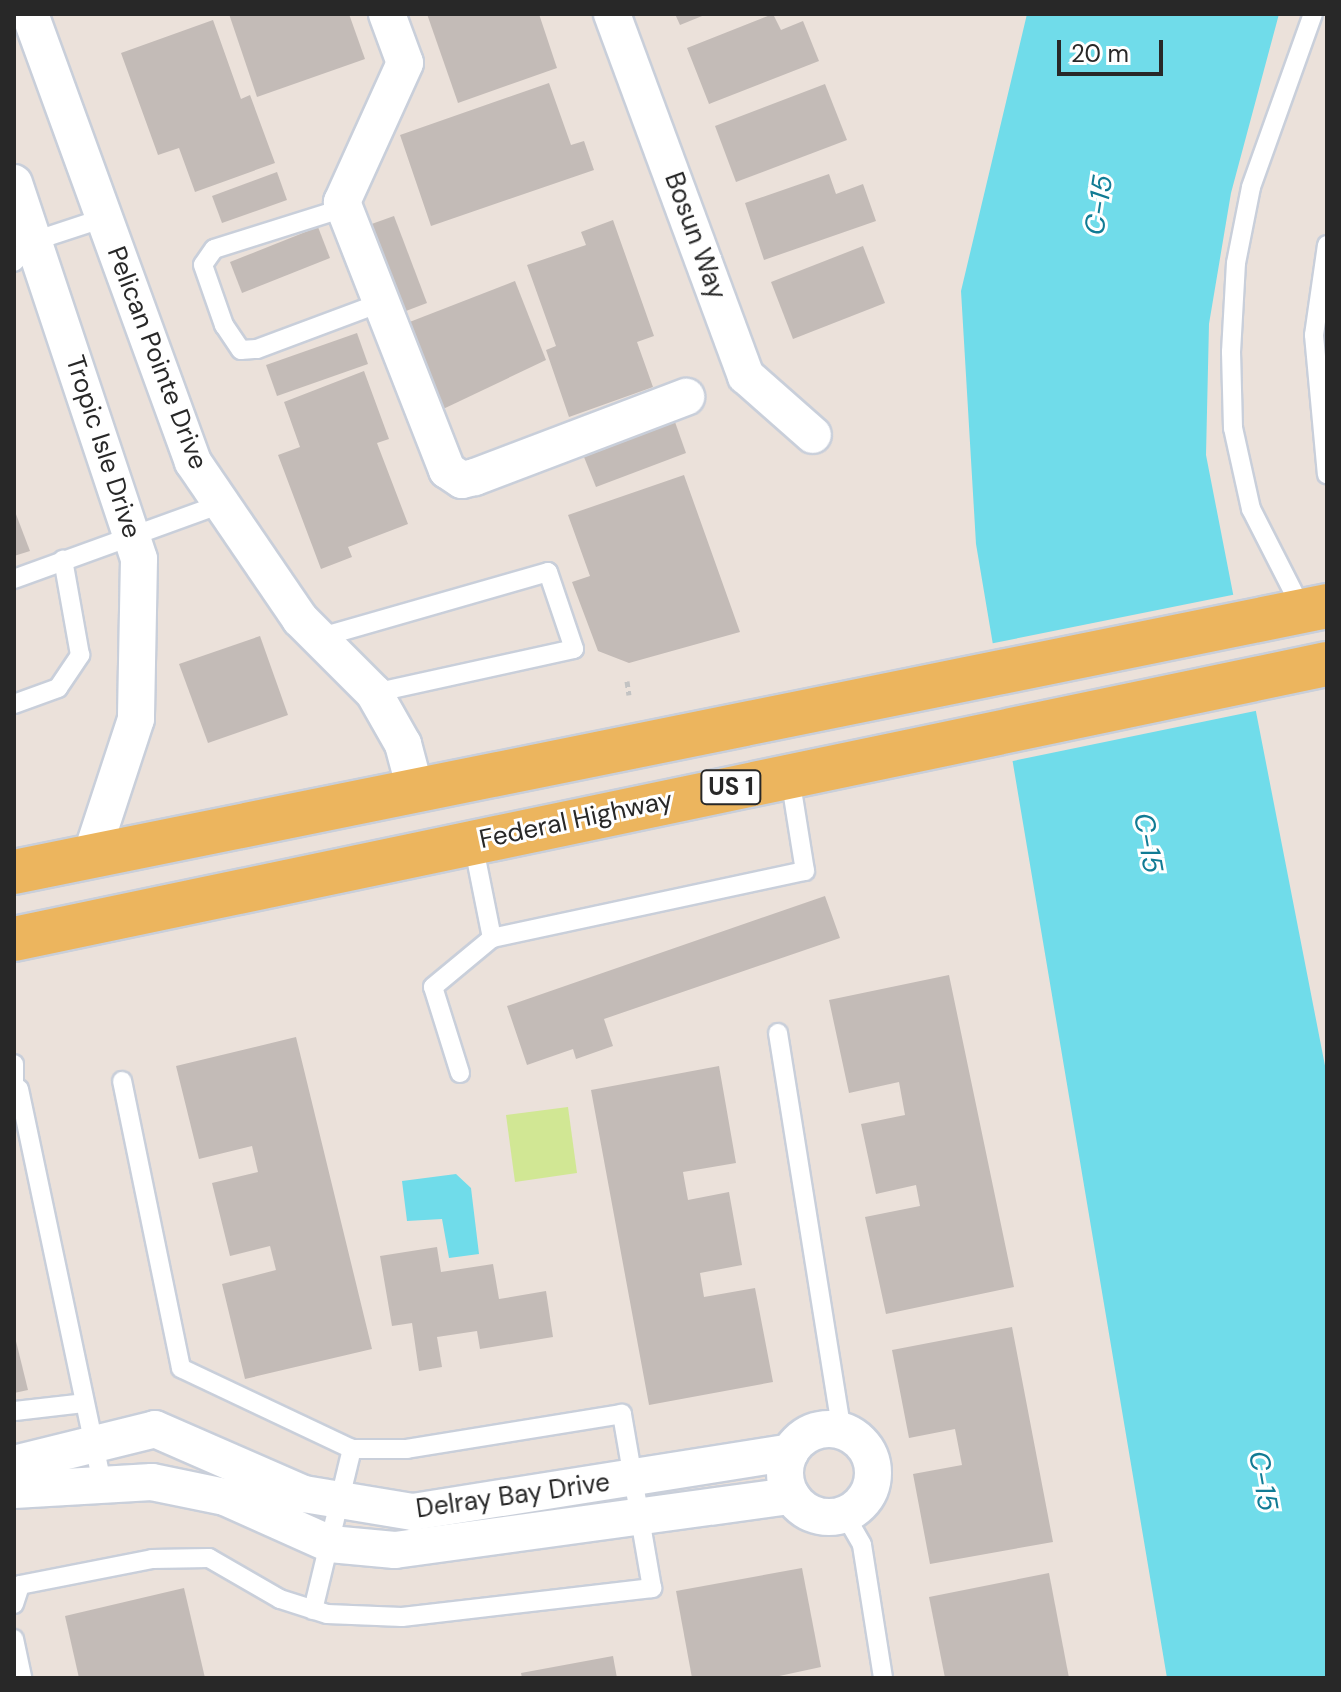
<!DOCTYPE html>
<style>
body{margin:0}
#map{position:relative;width:1341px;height:1692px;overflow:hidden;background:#ebe1da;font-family:"DM Sans",sans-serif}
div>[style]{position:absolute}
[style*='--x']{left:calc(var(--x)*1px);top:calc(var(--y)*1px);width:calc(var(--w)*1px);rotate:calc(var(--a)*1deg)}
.pitch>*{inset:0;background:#d1e794}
.water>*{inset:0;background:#70dcea}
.pier>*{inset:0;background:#ebe1da}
.building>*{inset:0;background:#c3bbb7}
.path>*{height:5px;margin-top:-2.5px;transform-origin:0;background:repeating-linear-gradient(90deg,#c3c3c3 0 6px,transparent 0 10px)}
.roads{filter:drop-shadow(2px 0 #c9cfda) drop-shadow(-2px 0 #c9cfda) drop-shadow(0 2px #c9cfda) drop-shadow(0 -2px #c9cfda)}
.service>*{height:18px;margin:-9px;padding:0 9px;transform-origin:9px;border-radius:9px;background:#fff}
.minor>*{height:36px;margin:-18px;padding:0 18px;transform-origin:18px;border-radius:18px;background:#fff}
.minor>.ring{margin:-18px;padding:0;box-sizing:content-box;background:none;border:36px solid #fff;border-radius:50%}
.primary>*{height:44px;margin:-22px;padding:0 22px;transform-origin:22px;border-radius:22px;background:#ecb55e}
span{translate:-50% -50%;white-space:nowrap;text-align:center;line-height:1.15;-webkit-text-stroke:6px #fff;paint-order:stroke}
.shield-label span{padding:2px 6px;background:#fff;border:2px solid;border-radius:6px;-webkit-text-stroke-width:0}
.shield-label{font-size:24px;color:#282828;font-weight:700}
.street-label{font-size:26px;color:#282828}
.water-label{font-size:28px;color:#117b94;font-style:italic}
.frame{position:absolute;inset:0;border:16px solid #282828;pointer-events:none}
.scale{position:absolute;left:1057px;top:40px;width:106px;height:36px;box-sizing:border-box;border:4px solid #282828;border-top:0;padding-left:10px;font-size:24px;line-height:28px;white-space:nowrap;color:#282828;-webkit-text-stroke:6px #fff;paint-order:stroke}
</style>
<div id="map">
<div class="pitch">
<div style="clip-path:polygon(568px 1107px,577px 1173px,515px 1182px,506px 1115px)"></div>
</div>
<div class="water">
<div style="clip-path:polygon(1027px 14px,1279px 14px,1231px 193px,1209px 324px,1206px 455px,1327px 1076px,1327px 1678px,1167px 1678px,976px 544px,961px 291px)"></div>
<div style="clip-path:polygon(456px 1174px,471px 1188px,479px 1254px,449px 1258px,442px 1219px,407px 1221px,402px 1181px)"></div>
</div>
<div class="pier">
<div style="clip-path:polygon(1237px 594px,1260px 710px,1008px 762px,989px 644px)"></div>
</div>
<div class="building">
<div style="clip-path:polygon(229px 14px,349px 14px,365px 59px,257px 97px)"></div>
<div style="clip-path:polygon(427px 14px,539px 14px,557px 68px,458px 103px)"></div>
<div style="clip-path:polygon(675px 14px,707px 14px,680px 25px)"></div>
<div style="clip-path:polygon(773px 14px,781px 30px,803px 21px,819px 61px,709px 104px,687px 48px)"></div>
<div style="clip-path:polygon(213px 20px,241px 99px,250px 95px,275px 163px,195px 192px,179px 148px,158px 155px,121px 53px)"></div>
<div style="clip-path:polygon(549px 83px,571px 145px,584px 141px,594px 170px,431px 226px,400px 135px)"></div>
<div style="clip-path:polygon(825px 84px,847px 140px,736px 182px,715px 126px)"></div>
<div style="clip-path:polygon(277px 172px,287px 200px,222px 223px,212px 196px)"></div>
<div style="clip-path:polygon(829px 174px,836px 194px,863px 184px,876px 221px,764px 260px,745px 203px)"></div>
<div style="clip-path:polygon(394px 216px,427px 303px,398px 314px,366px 226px)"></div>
<div style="clip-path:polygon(613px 220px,654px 336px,637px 342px,653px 387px,569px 417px,546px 350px,556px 346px,527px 265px,586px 245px,581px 232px)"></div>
<div style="clip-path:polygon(318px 227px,330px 258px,242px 293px,230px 262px)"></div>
<div style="clip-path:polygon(863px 246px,885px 303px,793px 339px,771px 282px)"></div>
<div style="clip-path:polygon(515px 281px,546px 360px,441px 410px,407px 323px)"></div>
<div style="clip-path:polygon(357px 333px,368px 364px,277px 396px,266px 365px)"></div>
<div style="clip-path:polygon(364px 371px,389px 439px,377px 443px,408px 524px,348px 547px,352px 557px,321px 569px,278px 455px,300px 447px,284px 402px)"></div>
<div style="clip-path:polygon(675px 422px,686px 453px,596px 487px,584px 457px)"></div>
<div style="clip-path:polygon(684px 475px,740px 632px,629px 663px,598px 651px,572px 582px,590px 576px,568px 515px)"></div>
<div style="clip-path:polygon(14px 509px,30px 551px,14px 556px)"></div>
<div style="clip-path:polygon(260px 636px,288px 715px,208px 743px,179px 664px)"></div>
<div style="clip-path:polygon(825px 896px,840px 938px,604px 1019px,613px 1046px,576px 1059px,573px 1049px,527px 1065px,507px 1006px)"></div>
<div style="clip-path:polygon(949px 975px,1014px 1287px,886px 1314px,865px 1217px,920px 1206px,916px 1185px,876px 1194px,861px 1124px,905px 1115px,899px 1082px,849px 1093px,829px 1000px)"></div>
<div style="clip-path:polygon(296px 1037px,372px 1349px,245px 1379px,222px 1284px,276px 1270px,270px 1246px,230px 1256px,212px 1183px,258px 1172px,252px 1146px,199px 1159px,176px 1066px)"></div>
<div style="clip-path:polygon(719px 1066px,736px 1163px,683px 1172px,688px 1200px,729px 1192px,742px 1265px,700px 1273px,704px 1297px,755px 1288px,773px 1382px,649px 1405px,591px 1090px)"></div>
<div style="clip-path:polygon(437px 1247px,441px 1272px,493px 1264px,499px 1299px,546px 1291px,553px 1337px,480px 1349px,477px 1331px,437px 1337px,442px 1367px,419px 1371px,412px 1323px,392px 1326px,380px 1256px)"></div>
<div style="clip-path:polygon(1012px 1327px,1053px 1542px,930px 1564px,913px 1474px,962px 1465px,955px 1429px,909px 1438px,892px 1350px)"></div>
<div style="clip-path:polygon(14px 1333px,28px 1390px,14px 1393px)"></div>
<div style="clip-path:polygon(802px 1568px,821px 1667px,770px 1678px,692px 1678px,676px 1591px)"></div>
<div style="clip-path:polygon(1049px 1573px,1069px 1678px,945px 1678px,929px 1597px)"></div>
<div style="clip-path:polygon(184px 1588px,205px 1678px,79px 1678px,65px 1616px)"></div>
<div style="clip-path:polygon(613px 1656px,617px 1678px,522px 1678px,521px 1673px)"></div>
</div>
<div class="path">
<div style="--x:627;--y:681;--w:14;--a:82"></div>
</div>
<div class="roads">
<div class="service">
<div style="--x:344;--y:208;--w:136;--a:162.5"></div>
<div style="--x:214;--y:249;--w:19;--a:125"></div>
<div style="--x:203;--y:265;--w:64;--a:70.7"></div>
<div style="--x:224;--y:325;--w:30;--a:56"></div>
<div style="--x:241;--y:350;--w:16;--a:-4"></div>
<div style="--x:257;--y:349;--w:131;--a:-20.5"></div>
<div style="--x:1327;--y:245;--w:91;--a:98.2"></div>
<div style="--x:1314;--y:335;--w:140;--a:84.7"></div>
<div style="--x:14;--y:262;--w:29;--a:-46"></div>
<div style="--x:34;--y:241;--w:74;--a:-18.2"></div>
<div style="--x:14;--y:579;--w:217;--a:-19.9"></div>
<div style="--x:1303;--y:611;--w:114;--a:-117"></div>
<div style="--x:1251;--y:509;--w:83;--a:-102.5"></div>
<div style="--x:1233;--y:428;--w:76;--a:-91.5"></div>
<div style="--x:1231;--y:352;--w:89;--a:-86.8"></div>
<div style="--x:1236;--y:263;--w:77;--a:-78.8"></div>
<div style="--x:1251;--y:187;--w:184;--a:-70.3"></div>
<div style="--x:318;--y:638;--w:239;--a:-16"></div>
<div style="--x:548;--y:572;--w:81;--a:71.3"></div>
<div style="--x:574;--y:649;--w:205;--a:167.6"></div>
<div style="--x:14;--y:704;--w:47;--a:-20"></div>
<div style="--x:58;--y:688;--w:40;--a:-56"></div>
<div style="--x:80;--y:655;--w:97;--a:-100.1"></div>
<div style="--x:473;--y:843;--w:97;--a:78.7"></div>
<div style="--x:778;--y:1033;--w:403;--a:80.9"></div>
<div style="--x:14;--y:1064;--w:26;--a:90"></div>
<div style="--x:460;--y:1073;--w:90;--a:-107.4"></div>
<div style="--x:433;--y:987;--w:77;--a:-39.7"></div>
<div style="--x:492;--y:938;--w:320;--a:-12.1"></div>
<div style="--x:805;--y:871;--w:95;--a:-99.1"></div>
<div style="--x:19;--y:1089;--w:403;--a:78.1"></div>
<div style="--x:15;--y:1411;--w:69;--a:-6.6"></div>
<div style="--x:845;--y:1515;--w:34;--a:60"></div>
<div style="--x:862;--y:1545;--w:135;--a:81"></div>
<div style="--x:14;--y:1604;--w:20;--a:-72"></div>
<div style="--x:20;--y:1585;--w:135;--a:-11.1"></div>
<div style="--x:152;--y:1559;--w:57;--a:-1"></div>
<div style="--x:209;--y:1558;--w:82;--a:30"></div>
<div style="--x:280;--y:1599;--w:49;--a:17.7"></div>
<div style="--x:327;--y:1614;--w:75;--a:2.3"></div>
<div style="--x:402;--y:1617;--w:252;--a:-6.6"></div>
<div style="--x:652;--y:1588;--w:177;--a:-99.8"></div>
<div style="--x:622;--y:1414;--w:218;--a:170.8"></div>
<div style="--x:407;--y:1449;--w:55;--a:180"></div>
<div style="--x:352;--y:1449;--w:189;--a:-154.7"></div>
<div style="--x:181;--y:1368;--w:293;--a:-101.6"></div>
<div style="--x:313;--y:1610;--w:166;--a:-76.4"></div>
<div style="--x:14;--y:1639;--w:40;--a:78"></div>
</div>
<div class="minor">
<div style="--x:30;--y:14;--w:477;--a:70"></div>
<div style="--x:193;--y:462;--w:190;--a:55.7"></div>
<div style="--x:300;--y:619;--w:105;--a:45"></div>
<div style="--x:374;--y:693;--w:59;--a:60.4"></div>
<div style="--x:403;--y:744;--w:47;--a:75.1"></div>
<div style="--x:387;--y:14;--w:52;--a:69.8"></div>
<div style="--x:405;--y:63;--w:153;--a:114.4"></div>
<div style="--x:342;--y:202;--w:288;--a:68.6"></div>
<div style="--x:447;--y:470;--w:18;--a:34"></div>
<div style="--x:462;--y:480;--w:13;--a:-13"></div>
<div style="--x:475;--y:477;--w:226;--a:-20.8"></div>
<div style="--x:612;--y:14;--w:386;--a:69.7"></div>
<div style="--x:746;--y:376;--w:89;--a:41.4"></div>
<div style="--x:14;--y:183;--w:396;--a:71.6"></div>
<div style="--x:139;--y:559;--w:160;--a:91.1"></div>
<div style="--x:136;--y:719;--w:144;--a:108.2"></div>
<div class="ring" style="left:785px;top:1429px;width:52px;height:52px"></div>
<div style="--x:14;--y:1464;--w:145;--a:-13.9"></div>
<div style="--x:155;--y:1429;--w:163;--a:23.6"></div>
<div style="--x:304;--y:1494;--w:110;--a:9.4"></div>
<div style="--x:413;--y:1512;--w:382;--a:-9"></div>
<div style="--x:14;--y:1490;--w:138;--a:-3.3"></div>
<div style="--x:152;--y:1482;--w:75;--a:11.6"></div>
<div style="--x:225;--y:1497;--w:115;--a:24.1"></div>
<div style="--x:330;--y:1544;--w:65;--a:5.3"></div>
<div style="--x:395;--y:1550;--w:400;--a:-7.8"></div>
</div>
<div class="primary">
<div style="--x:14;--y:872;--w:1340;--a:-11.45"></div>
<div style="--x:14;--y:939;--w:1341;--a:-11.83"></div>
</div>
</div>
<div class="shield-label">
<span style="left:731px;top:787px">US 1</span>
</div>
<div class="street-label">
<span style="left:695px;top:236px;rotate:70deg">Bosun Way</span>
<span style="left:157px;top:358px;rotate:69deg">Pelican Pointe Drive</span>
<span style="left:103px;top:447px;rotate:72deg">Tropic Isle Drive</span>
<span style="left:576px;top:820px;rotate:-12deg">Federal Highway</span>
<span style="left:513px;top:1496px;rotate:-8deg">Delray Bay Drive</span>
</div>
<div class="water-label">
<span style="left:1099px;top:205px;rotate:-81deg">C-15</span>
<span style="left:1148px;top:843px;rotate:80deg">C-15</span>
<span style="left:1263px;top:1481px;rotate:80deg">C-15</span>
</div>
<div class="frame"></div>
<div class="scale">20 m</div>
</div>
